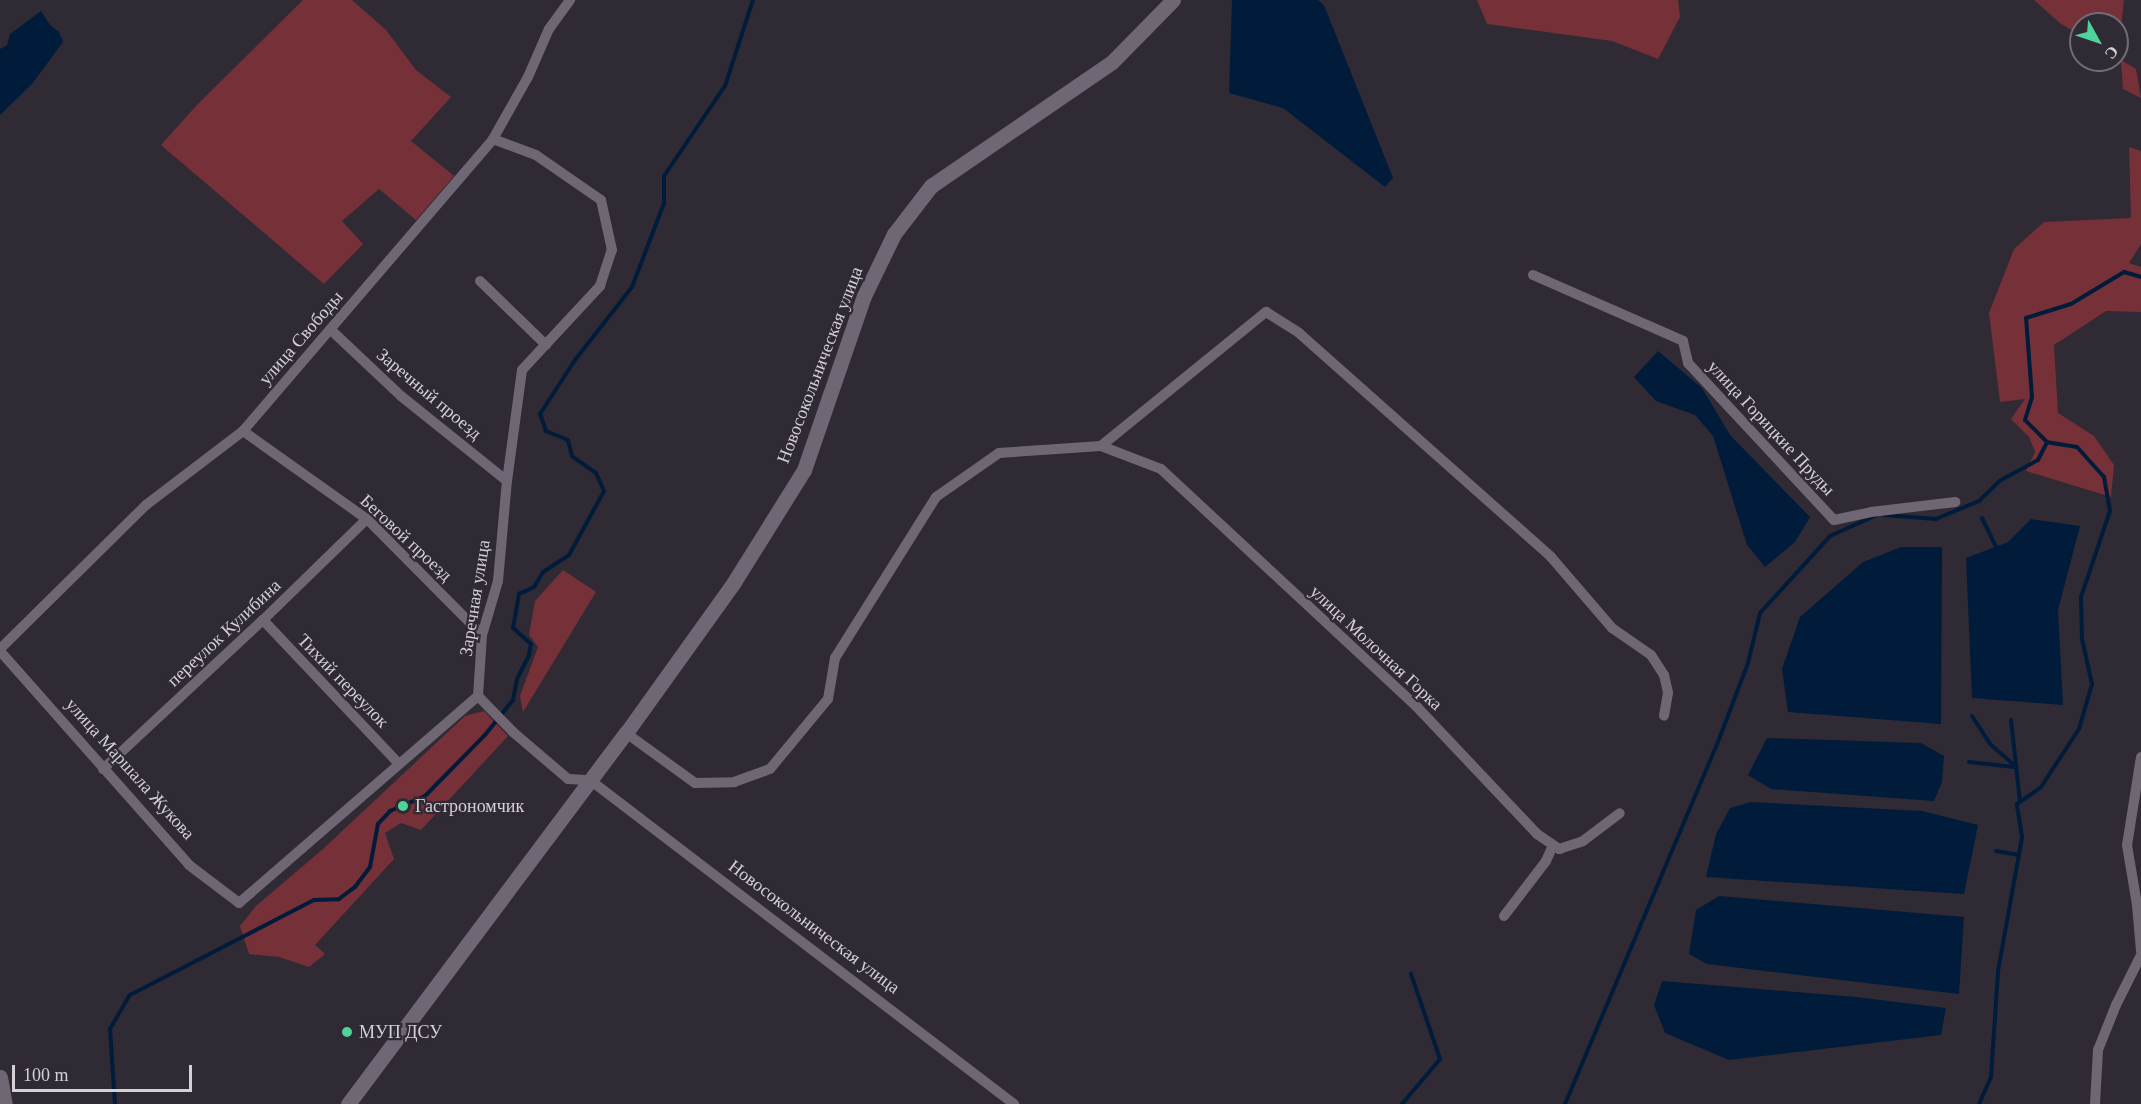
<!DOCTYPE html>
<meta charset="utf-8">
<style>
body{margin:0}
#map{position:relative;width:2141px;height:1104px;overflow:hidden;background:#302a34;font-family:Georgia,serif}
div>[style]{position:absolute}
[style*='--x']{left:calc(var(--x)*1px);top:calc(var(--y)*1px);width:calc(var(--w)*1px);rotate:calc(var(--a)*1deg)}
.green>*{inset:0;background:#763038}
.water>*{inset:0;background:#011c3a}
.stream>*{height:4px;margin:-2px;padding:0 2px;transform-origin:2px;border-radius:2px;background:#011c3a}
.street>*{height:10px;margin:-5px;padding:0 5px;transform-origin:5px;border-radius:5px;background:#6f6773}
.secondary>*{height:15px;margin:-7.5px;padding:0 7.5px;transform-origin:7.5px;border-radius:7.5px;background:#6f6773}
.dots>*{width:16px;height:16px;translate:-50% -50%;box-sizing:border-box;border:3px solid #302a34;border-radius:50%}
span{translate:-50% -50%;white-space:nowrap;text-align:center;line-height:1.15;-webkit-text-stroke:4.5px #302a34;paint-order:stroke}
.street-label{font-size:18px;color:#d4d0d6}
.poi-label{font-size:18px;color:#d4d0d6}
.left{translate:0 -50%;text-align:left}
.north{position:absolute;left:2069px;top:12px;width:60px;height:60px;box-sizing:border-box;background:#302a34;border:2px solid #726c75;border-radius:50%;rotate:130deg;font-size:16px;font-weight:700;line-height:24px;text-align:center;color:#d4d0d6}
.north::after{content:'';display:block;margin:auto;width:21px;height:27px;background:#4ed39a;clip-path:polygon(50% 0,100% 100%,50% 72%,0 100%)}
.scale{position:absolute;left:12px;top:1065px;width:180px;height:27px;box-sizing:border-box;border:3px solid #d4d0d6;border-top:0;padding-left:8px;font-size:18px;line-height:21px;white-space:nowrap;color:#d4d0d6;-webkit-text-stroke:4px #302a34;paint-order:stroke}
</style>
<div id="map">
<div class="green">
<div style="clip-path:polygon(303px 0,352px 0,386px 30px,416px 70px,451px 97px,411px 141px,454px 176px,416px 220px,379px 189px,342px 221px,363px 244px,324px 284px,161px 145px,196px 106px)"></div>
<div style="clip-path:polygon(1477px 0,1678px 0,1680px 17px,1658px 59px,1612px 41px,1487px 24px)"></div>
<div style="clip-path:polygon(2034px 0,2124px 0,2120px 36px,2117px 39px,2117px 24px,2081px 24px,2081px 35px,2061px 24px)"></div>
<div style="clip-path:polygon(2121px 60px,2136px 69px,2141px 98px,2123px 89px)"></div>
<div style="clip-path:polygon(2129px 147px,2141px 151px,2141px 244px,2129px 263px,2141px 267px,2141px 312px,2106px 311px,2054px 345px,2058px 413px,2094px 436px,2114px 465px,2111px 497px,2026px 471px,2035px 452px,2029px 437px,2011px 419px,2025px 399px,2000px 402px,1989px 313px,2014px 249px,2044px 222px,2131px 218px)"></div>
<div style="clip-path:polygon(563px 570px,596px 592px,523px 712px,520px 696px,538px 647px,529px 635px,535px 601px)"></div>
<div style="clip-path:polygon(484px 711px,508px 736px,421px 830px,401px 823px,385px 833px,394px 859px,315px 945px,325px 954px,309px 967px,279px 957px,249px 954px,240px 926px,256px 906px,323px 849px,465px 716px)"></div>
</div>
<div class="water">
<div style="clip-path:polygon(1232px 0,1318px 0,1324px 5px,1393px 178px,1385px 187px,1283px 108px,1229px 93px)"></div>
<div style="clip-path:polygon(41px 11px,50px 25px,59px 32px,63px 42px,32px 84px,0 115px,0 49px,7px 45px,10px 34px)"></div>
<div style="clip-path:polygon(1658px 351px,1702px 388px,1730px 435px,1810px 517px,1795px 542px,1765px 567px,1747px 545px,1713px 436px,1695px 415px,1656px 401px,1634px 377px)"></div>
<div style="clip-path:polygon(2031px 519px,2080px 526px,2058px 610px,2063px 705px,1972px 698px,1966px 558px,2008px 542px)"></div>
<div style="clip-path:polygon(1901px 547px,1942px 547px,1941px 724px,1788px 712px,1782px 669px,1800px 617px,1863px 562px)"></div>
<div style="clip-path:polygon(1767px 738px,1921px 743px,1944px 756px,1942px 782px,1934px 801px,1771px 789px,1748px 775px)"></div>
<div style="clip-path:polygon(1751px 802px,1922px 811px,1978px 825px,1964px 894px,1706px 877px,1716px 834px,1730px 808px)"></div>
<div style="clip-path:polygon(1719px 896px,1964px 917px,1959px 994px,1707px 964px,1689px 954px,1696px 910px)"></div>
<div style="clip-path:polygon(1662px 981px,1856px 997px,1946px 1008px,1941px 1035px,1729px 1060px,1665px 1033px,1654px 1005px)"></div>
</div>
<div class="stream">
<div style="--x:1884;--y:515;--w:52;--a:4.4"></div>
<div style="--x:1936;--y:519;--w:47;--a:-22.7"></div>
<div style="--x:1979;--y:501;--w:30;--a:-44"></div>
<div style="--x:2001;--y:480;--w:42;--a:-28.4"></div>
<div style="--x:2038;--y:460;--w:20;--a:-63"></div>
<div style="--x:1982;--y:518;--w:34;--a:64"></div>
<div style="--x:1972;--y:716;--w:33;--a:57"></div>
<div style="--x:1990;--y:744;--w:35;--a:41"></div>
<div style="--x:2011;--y:720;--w:81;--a:83.7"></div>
<div style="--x:1969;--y:762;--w:46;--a:6.2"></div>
<div style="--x:1996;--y:851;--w:22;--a:10"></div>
<div style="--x:115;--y:1104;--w:75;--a:-93.8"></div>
<div style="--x:110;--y:1029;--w:39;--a:-60"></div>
<div style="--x:130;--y:995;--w:207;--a:-27.3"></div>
<div style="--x:314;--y:900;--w:25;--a:-2"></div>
<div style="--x:339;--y:899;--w:20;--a:-37"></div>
<div style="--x:355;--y:887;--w:25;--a:-53"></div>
<div style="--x:370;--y:867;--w:44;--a:-79.5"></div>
<div style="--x:378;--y:824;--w:18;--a:-47"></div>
<div style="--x:390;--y:811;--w:38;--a:-23"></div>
<div style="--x:425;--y:796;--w:86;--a:-45.5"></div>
<div style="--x:485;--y:735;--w:45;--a:-51.3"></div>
<div style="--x:513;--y:700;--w:21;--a:-79"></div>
<div style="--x:517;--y:679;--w:27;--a:-63"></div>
<div style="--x:529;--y:655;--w:11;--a:-80"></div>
<div style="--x:531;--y:644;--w:24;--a:-138"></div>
<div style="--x:513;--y:628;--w:35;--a:-80"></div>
<div style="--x:519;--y:594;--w:17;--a:-25"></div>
<div style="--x:534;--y:587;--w:17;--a:-59"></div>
<div style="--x:543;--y:572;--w:31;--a:-33"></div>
<div style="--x:569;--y:555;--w:73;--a:-61.3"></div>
<div style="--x:604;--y:491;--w:20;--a:-114"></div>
<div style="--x:596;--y:473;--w:29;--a:-145"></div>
<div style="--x:572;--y:456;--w:16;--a:-104"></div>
<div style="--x:568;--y:440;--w:24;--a:-158"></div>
<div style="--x:546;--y:431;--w:18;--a:-109"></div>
<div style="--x:540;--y:414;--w:64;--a:-57.1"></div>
<div style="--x:575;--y:360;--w:93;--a:-52"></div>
<div style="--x:632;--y:287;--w:90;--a:-69.1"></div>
<div style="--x:664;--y:203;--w:27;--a:-90"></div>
<div style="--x:664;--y:176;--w:109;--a:-55.9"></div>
<div style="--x:725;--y:86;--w:90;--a:-72"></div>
<div style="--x:1402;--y:1104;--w:59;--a:-49.8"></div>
<div style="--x:1440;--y:1059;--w:90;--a:-108.8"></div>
<div style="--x:1565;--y:1104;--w:388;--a:-67.1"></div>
<div style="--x:1716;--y:747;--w:90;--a:-69.1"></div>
<div style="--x:1748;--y:663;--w:51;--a:-76.5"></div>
<div style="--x:1760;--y:613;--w:104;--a:-47.7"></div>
<div style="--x:1830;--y:536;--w:51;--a:-24.1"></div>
<div style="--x:1979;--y:1104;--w:30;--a:-66"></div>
<div style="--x:1991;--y:1077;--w:106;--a:-86.2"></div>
<div style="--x:1998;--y:971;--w:136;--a:-79.8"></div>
<div style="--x:2022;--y:837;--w:33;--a:-99"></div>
<div style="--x:2017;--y:804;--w:29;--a:-35"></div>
<div style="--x:2041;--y:787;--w:69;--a:-56.8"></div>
<div style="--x:2079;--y:729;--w:47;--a:-73.9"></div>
<div style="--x:2092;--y:684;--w:46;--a:-102.5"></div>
<div style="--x:2082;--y:639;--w:42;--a:-91.4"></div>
<div style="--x:2081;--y:597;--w:91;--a:-71.4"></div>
<div style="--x:2110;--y:511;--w:35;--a:-100"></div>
<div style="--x:2104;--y:477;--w:40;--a:-132"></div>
<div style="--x:2077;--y:447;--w:30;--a:-171"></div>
<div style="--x:2047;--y:442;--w:31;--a:-135"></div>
<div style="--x:2025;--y:420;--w:24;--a:-73"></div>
<div style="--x:2032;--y:397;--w:79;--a:-94.3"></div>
<div style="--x:2026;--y:318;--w:47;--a:-17.3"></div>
<div style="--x:2071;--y:304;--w:62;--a:-31.1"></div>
<div style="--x:2124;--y:272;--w:18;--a:16"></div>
</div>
<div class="street">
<div style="--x:1533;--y:275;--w:164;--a:23.7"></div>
<div style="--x:1683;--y:341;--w:23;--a:77"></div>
<div style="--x:1688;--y:363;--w:214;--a:47.1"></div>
<div style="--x:1834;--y:520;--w:38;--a:-12"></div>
<div style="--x:1871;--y:512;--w:85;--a:-6.8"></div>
<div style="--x:480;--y:281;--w:92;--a:44.1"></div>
<div style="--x:331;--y:330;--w:96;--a:43.3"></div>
<div style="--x:401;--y:396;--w:136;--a:38.7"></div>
<div style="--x:243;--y:431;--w:152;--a:35.4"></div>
<div style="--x:367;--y:519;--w:163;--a:45.2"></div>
<div style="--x:1101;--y:446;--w:64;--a:21"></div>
<div style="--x:1161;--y:469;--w:350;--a:42.9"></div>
<div style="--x:1417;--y:707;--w:175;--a:46.6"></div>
<div style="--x:1537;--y:834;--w:27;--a:34"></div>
<div style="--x:1559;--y:849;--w:25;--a:-18"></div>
<div style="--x:1583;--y:841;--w:46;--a:-37.1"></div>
<div style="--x:263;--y:620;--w:198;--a:46.6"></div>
<div style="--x:0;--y:649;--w:205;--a:-44.6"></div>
<div style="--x:146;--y:505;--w:122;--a:-37.3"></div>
<div style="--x:243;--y:431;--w:384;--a:-49.4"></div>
<div style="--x:493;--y:139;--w:71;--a:-60.6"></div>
<div style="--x:528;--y:77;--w:52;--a:-66.4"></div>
<div style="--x:549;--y:29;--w:36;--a:-54"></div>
<div style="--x:0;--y:651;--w:286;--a:48.5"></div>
<div style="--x:189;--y:865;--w:63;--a:37.2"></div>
<div style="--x:239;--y:903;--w:316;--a:-40.9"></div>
<div style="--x:478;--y:696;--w:61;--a:-86.2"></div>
<div style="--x:482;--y:635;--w:56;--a:-73.5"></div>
<div style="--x:498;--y:581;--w:100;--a:-84.9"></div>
<div style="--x:507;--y:481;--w:112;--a:-82.3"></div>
<div style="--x:522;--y:370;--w:115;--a:-47.1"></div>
<div style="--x:600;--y:286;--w:38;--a:-72"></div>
<div style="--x:612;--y:250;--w:51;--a:-102.4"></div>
<div style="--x:601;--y:200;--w:79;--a:-145.3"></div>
<div style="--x:536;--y:155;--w:46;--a:-159.6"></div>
<div style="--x:478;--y:696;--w:50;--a:45.8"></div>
<div style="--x:513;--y:732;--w:72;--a:40.5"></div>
<div style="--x:568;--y:779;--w:22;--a:3"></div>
<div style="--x:590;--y:780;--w:534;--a:37.39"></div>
<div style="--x:626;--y:733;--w:85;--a:35.9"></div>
<div style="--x:695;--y:783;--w:39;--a:-1"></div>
<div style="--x:734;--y:782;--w:38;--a:-20"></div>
<div style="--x:770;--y:769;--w:91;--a:-50.4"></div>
<div style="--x:828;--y:699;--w:42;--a:-80.3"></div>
<div style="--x:835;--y:658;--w:190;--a:-57.9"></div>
<div style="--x:936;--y:497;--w:77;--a:-34.9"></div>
<div style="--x:999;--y:453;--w:102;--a:-3.9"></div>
<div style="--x:1101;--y:446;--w:213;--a:-39.1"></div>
<div style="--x:1266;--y:312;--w:39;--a:32"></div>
<div style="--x:1299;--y:333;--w:337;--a:41.6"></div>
<div style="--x:1551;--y:557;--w:94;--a:49.3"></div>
<div style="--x:1612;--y:628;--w:47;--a:34.7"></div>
<div style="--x:1651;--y:655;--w:24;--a:57"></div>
<div style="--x:1664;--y:675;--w:18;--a:77"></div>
<div style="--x:1668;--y:693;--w:23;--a:100"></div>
<div style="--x:2141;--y:757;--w:89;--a:99"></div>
<div style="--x:2127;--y:845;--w:61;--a:80.5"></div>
<div style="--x:2137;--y:905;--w:46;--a:85"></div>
<div style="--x:103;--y:769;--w:219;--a:-43"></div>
<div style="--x:263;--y:620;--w:145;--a:-44.2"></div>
<div style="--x:1504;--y:916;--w:69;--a:-52.6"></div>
<div style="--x:1546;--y:861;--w:17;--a:-66"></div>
<div style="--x:2095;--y:1104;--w:54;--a:-86.8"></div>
<div style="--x:2098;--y:1050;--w:48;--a:-68.2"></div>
<div style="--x:2116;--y:1005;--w:56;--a:-63.4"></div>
</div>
<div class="secondary">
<div style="--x:0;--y:1077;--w:27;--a:80"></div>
<div style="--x:348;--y:1104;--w:464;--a:-53.2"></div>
<div style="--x:626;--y:733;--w:186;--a:-54.4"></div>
<div style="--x:734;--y:582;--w:132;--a:-58"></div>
<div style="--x:804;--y:470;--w:184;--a:-71"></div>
<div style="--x:864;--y:296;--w:69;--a:-64.2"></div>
<div style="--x:894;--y:234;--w:61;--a:-52.4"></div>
<div style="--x:931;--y:186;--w:219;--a:-34.4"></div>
<div style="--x:1112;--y:62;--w:87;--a:-45.5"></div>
</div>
<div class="dots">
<div style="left:403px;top:806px;background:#4ed39a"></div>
<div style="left:347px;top:1032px;background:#4ed39a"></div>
</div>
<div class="street-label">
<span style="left:301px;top:338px;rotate:-49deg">улица Свободы</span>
<span style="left:820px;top:365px;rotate:-69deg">Новосокольническая улица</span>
<span style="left:429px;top:394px;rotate:40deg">Заречный проезд</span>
<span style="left:1771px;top:428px;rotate:47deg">улица Горицкие Пруды</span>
<span style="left:406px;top:538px;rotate:43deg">Беговой проезд</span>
<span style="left:475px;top:598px;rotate:-81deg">Заречная улица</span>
<span style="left:224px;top:633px;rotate:-43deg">переулок Кулибина</span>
<span style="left:1376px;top:648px;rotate:43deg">улица Молочная Горка</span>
<span style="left:343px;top:681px;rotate:46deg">Тихий переулок</span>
<span style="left:130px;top:769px;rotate:48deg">улица Маршала Жукова</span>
<span style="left:814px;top:927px;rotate:37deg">Новосокольническая улица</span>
</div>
<div class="poi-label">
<span class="left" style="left:415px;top:806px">Гастрономчик</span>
<span class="left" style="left:359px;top:1032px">МУП ДСУ</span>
</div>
<div class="north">С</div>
<div class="scale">100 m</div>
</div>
